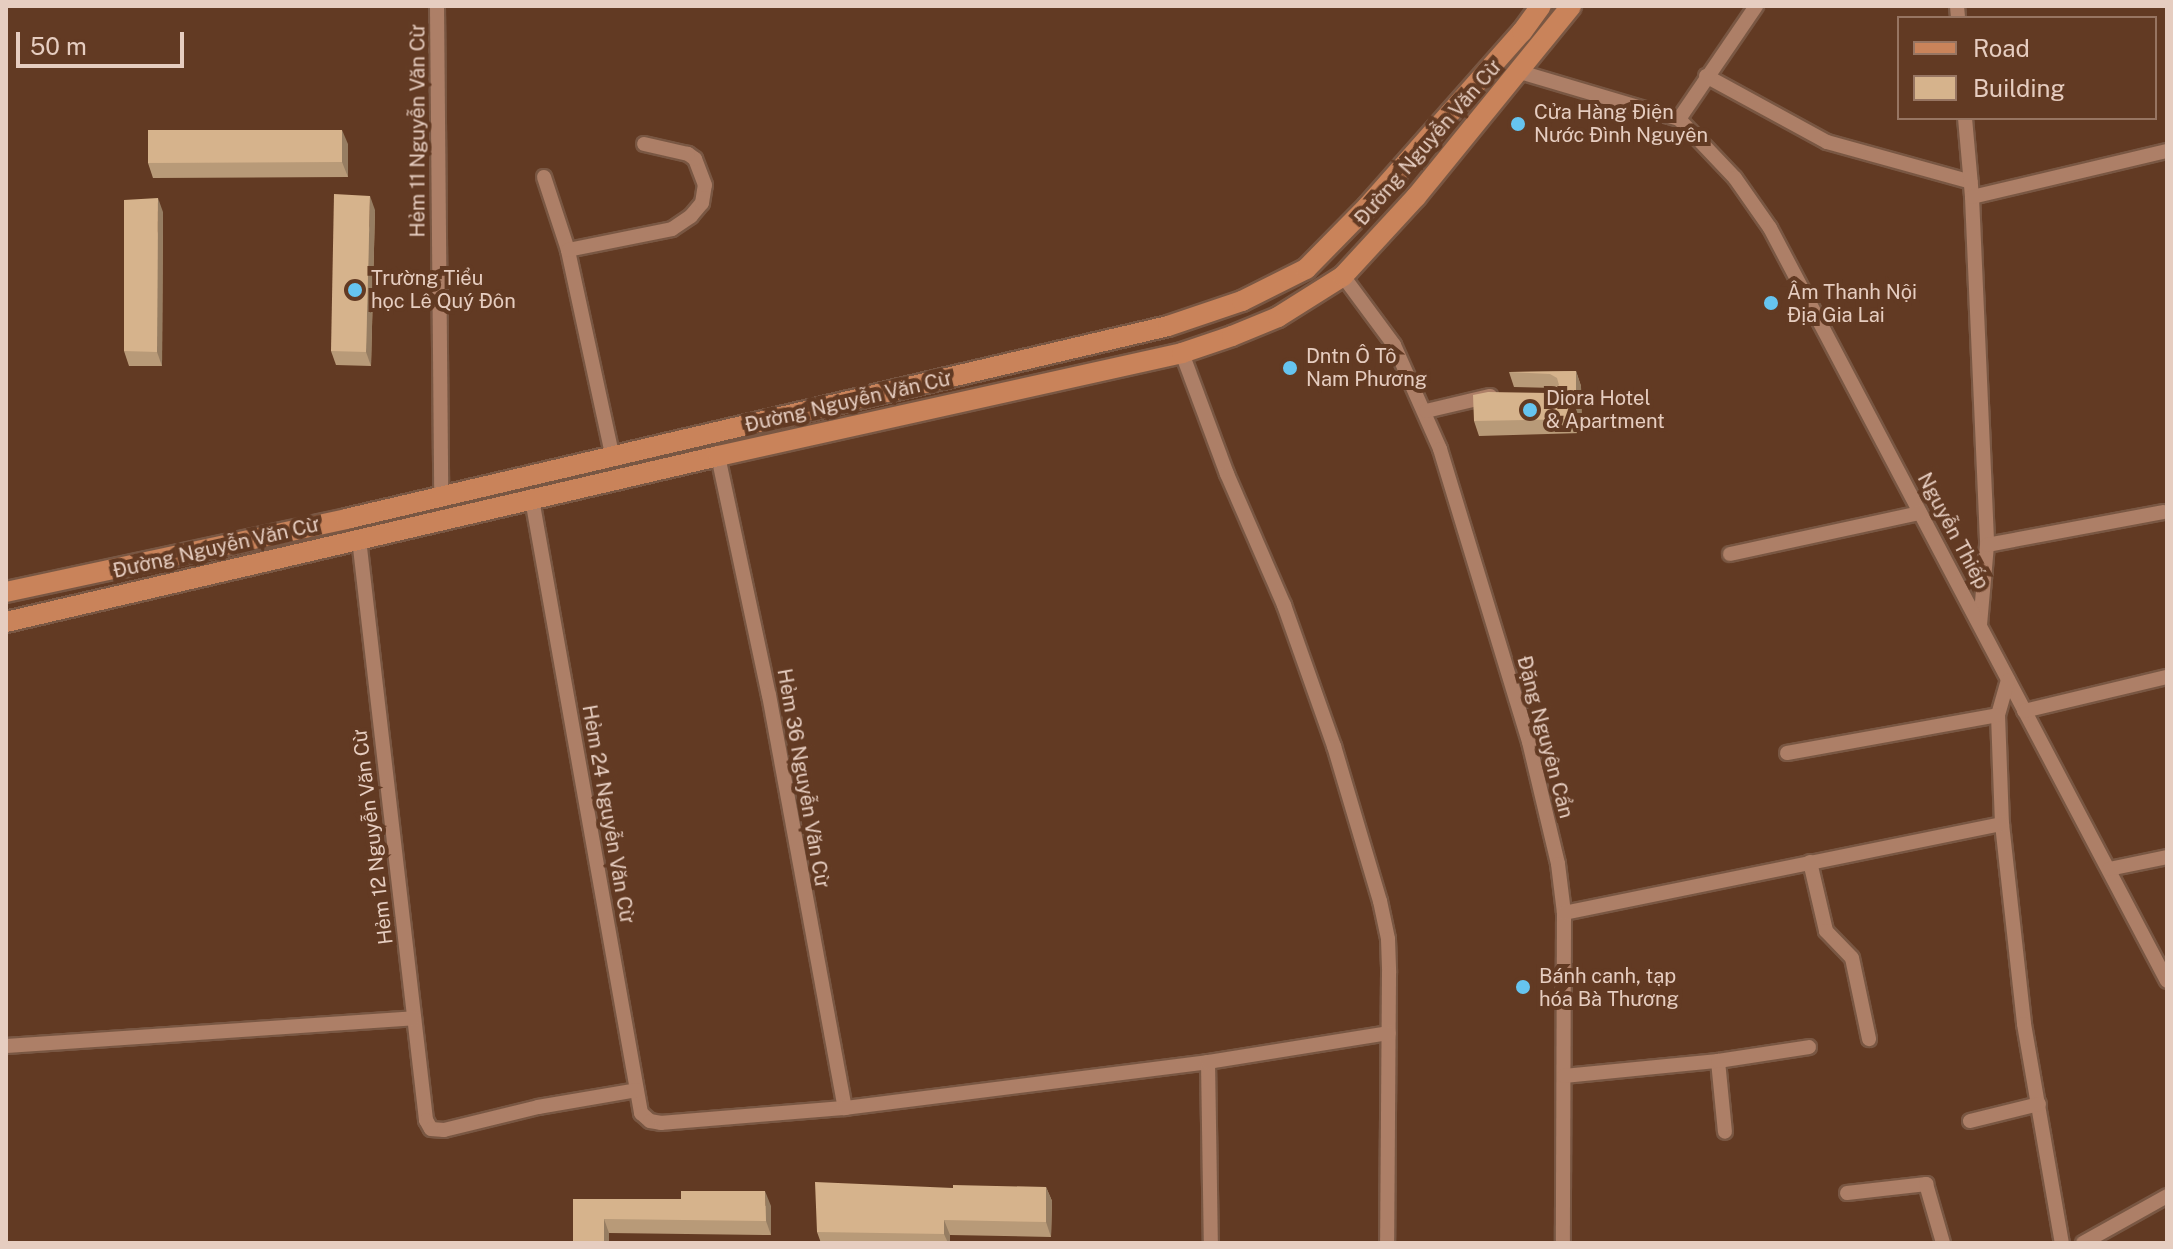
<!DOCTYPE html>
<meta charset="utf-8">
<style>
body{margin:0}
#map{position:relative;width:2173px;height:1249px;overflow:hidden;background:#623a23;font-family:"Public Sans",sans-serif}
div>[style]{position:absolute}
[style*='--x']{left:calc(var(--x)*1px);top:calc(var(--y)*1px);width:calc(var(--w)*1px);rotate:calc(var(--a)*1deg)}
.roads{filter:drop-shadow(2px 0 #795743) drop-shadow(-2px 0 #795743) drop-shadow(0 2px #795743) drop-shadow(0 -2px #795743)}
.minor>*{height:14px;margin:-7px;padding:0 7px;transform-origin:7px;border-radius:7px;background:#ad7f67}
.major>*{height:20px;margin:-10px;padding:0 10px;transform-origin:10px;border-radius:10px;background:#c9835a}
.wall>*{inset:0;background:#b89a78}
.shaded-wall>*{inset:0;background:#967d62}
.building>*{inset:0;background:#d6b38c}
.dots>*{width:22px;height:22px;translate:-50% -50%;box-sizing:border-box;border:4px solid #623a23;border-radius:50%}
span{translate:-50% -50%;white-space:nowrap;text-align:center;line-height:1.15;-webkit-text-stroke:8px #623a23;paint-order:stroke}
.poi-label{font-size:20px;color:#e6cdc0}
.left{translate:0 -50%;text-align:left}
.street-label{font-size:20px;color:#e6cdc0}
.frame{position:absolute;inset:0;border:8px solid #e6cdc0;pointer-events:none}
.legend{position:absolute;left:1897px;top:16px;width:260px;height:104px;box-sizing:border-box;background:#623a23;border:2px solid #977562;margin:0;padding:10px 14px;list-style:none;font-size:24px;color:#e6cdc0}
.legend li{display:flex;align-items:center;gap:16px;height:40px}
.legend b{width:40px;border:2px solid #977562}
.scale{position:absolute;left:16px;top:32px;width:168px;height:36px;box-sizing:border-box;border:4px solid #e6cdc0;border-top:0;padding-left:10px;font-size:24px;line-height:28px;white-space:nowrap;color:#e6cdc0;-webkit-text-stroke:6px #623a23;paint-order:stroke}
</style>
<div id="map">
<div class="roads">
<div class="minor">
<div style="--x:437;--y:6;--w:490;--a:89.5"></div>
<div style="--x:1957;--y:6;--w:12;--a:85"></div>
<div style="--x:1520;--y:72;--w:166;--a:16.5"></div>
<div style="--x:1706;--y:76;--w:138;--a:28.6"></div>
<div style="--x:1827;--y:142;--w:149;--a:15.5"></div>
<div style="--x:1965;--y:118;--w:79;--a:84.9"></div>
<div style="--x:1972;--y:197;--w:348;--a:87.5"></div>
<div style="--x:1987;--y:545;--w:80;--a:95"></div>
<div style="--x:1679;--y:119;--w:81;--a:46.5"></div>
<div style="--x:1735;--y:178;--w:61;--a:55"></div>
<div style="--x:1770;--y:228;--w:851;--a:62.2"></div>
<div style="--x:1679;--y:119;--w:137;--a:-55.7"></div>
<div style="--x:544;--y:177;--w:77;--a:71.8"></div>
<div style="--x:1972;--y:197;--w:200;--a:-13.3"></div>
<div style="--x:1343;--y:276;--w:86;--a:53.5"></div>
<div style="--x:1394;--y:345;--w:114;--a:66.1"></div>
<div style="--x:1440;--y:449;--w:306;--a:73.1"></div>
<div style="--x:1529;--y:742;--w:125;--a:76.6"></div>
<div style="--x:1558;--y:864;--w:49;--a:83"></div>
<div style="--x:1564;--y:913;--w:330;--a:90.2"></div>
<div style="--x:1182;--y:353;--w:129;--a:69.6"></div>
<div style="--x:1227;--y:474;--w:143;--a:66.5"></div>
<div style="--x:1284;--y:605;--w:150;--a:70.5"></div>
<div style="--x:1334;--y:746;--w:162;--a:73.5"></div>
<div style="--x:1380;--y:901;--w:39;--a:78"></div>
<div style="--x:1388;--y:939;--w:34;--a:88"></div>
<div style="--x:1389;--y:973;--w:270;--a:90.4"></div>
<div style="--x:1426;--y:411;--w:66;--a:-13.2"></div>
<div style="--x:612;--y:454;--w:209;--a:-102.2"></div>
<div style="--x:568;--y:250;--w:106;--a:-11.4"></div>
<div style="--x:672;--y:229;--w:23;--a:-34"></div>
<div style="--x:691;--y:216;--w:17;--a:-50"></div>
<div style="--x:702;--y:203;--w:18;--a:-81"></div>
<div style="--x:705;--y:185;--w:28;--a:-111"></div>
<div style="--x:695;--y:159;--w:9;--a:-144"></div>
<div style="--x:688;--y:154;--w:45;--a:-167.2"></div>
<div style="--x:718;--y:456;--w:244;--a:78"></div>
<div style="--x:769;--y:695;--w:420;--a:79.6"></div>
<div style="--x:532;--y:499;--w:624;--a:79.93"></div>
<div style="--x:641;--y:1113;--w:12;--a:42"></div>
<div style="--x:650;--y:1121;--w:11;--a:10"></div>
<div style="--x:661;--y:1123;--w:185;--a:-4.7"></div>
<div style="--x:845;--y:1108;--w:366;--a:-7.2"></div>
<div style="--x:1208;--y:1062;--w:181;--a:89.1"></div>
<div style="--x:359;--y:539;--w:585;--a:83.42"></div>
<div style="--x:426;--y:1120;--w:10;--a:61"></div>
<div style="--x:431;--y:1129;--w:13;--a:4"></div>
<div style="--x:444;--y:1130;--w:97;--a:-13.7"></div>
<div style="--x:538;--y:1107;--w:100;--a:-9.7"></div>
<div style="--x:1987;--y:545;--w:179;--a:-10.6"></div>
<div style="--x:1730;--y:554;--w:194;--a:-12.2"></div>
<div style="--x:2008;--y:680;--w:36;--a:106"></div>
<div style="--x:1998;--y:715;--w:109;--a:87.9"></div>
<div style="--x:2002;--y:824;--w:201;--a:83.7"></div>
<div style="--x:2024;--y:1024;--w:222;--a:80.2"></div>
<div style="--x:2024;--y:711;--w:147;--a:-13.4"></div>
<div style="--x:1787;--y:753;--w:214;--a:-10.2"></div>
<div style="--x:1810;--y:862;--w:71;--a:76.9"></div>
<div style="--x:1826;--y:931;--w:37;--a:46"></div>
<div style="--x:1852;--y:958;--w:83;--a:78.1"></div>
<div style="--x:2109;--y:869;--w:59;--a:-11.7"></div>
<div style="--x:1564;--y:913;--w:447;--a:-11.5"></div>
<div style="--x:6;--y:1046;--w:409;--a:-3.9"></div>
<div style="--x:1718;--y:1061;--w:71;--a:84.4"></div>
<div style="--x:1208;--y:1062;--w:183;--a:-9.1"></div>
<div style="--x:1564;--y:1076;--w:155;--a:-5.6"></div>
<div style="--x:1718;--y:1061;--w:92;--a:-8.7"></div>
<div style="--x:1970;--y:1121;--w:71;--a:-13.8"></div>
<div style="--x:1847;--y:1193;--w:80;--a:-6.5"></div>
<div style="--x:1926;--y:1184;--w:61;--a:73.9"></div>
<div style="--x:2083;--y:1243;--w:96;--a:-29.2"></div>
</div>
<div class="major">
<div style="--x:6;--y:592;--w:348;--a:-12.1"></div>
<div style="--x:346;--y:519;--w:844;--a:-13.21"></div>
<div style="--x:1168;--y:326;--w:78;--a:-18.7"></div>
<div style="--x:1242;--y:301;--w:72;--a:-26.6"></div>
<div style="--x:1306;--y:269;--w:87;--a:-45.5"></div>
<div style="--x:1367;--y:207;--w:234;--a:-48.5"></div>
<div style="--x:1522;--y:32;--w:32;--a:-54"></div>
<div style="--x:6;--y:622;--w:731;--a:-13.12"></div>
<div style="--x:718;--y:456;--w:475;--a:-12.5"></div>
<div style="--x:1182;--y:353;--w:53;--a:-18.8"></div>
<div style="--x:1232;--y:336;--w:50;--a:-22.4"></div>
<div style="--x:1278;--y:317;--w:77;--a:-32.2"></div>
<div style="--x:1343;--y:276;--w:108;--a:-47.3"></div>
<div style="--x:1416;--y:197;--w:246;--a:-50.9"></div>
</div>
</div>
<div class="wall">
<div style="clip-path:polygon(348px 144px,348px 177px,153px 178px,148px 163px)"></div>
<div style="clip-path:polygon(375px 210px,371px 366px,336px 365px,331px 351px)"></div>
<div style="clip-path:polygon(163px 212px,162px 366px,129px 366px,124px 351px)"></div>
<div style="clip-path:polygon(1576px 371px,1581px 386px,1582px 433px,1479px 436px,1474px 421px,1549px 393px,1555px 388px,1514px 387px,1509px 372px)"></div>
<div style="clip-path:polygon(1046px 1187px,1052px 1201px,1051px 1237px,950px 1235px,950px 1243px,821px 1243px,817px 1232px,953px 1188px)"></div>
<div style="clip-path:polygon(573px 1199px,771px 1206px,771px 1235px,609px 1233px,609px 1243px,573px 1243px)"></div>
</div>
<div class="shaded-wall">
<div style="clip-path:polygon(342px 130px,348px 144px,348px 177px,342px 162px)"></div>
<div style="clip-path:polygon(370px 196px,375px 210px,371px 366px,366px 352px)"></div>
<div style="clip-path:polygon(158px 198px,163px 212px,162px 366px,157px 352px)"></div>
<div style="clip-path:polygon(1576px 371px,1581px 386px,1582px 433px,1576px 419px)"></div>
<div style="clip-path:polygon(1046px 1187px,1052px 1201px,1051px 1237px,1046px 1222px)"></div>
<div style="clip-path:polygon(765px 1191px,771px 1206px,771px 1235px,766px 1221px)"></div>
<div style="clip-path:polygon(604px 1219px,609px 1233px,609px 1243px,604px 1243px)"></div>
<div style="clip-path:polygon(944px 1220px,950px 1235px,950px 1243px,948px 1243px,944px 1234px)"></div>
</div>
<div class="building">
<div style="clip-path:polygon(148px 130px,342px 130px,342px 162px,148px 163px)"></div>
<div style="clip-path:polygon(334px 194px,370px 196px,366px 352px,331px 351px)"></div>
<div style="clip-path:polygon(158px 198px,157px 352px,124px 351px,124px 200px)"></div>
<div style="clip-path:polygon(1576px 371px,1576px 419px,1474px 421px,1473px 395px,1488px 392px,1549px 393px,1559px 385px,1557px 378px,1550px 374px,1509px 372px)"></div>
<div style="clip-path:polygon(815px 1182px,953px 1188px,953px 1185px,1046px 1187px,1046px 1222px,944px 1220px,944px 1234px,817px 1232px)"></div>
<div style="clip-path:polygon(681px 1191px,765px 1191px,766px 1221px,604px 1219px,604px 1243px,573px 1243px,573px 1199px,681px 1199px)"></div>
</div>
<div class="dots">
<div style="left:1518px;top:124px;background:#66c4ef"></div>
<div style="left:355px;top:290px;background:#66c4ef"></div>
<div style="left:1771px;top:303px;background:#66c4ef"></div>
<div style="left:1290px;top:368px;background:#66c4ef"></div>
<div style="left:1530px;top:410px;background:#66c4ef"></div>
<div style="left:1523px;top:987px;background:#66c4ef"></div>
</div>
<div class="poi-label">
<span class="left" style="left:1534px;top:124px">Cửa Hàng Điện<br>Nước Đình Nguyên</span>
<span class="left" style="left:371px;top:290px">Trường Tiểu<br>học Lê Quý Đôn</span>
<span class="left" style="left:1787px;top:304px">Âm Thanh Nội<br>Địa Gia Lai</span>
<span class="left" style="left:1306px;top:368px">Dntn Ô Tô<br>Nam Phương</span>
<span class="left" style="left:1546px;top:410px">Diora Hotel<br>&amp; Apartment</span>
<span class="left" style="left:1539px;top:988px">Bánh canh, tạp<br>hóa Bà Thương</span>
</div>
<div class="street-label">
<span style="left:418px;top:131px;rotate:-90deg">Hẻm 11 Nguyễn Văn Cừ</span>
<span style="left:1428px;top:143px;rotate:-49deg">Đường Nguyễn Văn Cừ</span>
<span style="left:848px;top:402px;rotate:-13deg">Đường Nguyễn Văn Cừ</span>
<span style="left:1953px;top:531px;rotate:62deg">Nguyễn Thiếp</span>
<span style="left:216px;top:548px;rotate:-13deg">Đường Nguyễn Văn Cừ</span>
<span style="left:1545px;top:737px;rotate:75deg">Đặng Nguyên Cẩn</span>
<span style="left:803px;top:778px;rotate:80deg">Hẻm 36 Nguyễn Văn Cừ</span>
<span style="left:608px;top:814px;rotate:80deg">Hẻm 24 Nguyễn Văn Cừ</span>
<span style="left:373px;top:837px;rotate:-97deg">Hẻm 12 Nguyễn Văn Cừ</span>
</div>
<div class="frame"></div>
<ul class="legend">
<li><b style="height:10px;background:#c9835a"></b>Road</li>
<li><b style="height:22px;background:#d6b38c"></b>Building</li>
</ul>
<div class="scale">50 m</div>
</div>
